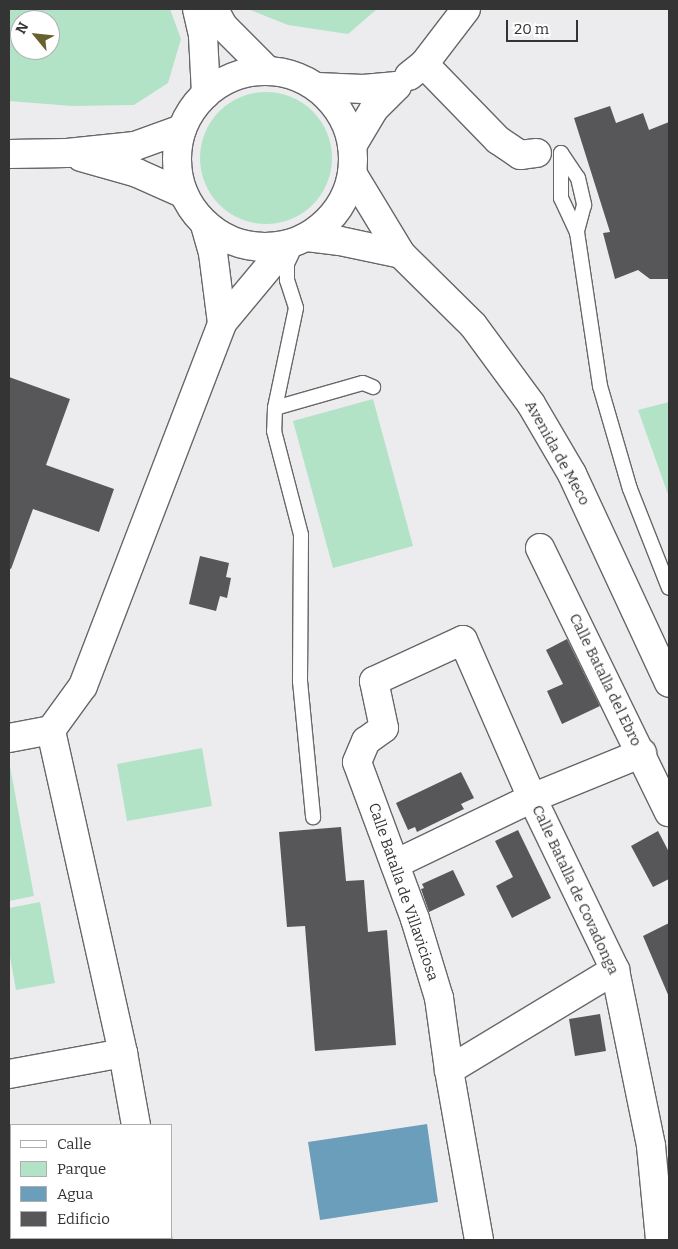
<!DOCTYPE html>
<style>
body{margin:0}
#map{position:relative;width:678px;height:1249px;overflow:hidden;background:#ececee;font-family:Bitter,serif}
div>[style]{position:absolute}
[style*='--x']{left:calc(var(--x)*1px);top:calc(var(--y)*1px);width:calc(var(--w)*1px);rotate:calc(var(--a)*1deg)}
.green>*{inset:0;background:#b2e3c6}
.round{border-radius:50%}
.water>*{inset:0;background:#6b9ebb}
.building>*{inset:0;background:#575759}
.roads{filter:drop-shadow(1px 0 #67676a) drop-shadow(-1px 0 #67676a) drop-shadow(0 1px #67676a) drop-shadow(0 -1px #67676a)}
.service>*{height:14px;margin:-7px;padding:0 7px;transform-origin:7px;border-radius:7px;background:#fff}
.minor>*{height:28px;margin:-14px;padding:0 14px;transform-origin:14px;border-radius:14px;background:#fff}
.tertiary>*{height:28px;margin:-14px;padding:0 14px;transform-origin:14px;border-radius:14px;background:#fff}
.tertiary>.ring{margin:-14px;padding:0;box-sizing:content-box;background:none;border:28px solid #fff;border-radius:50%}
span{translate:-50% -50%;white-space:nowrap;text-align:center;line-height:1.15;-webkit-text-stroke:5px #fff;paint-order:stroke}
.street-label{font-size:15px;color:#343435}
.frame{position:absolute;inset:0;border:10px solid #343435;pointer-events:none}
.legend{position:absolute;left:10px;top:1124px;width:162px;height:115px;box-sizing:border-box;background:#fff;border:1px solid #aeaeae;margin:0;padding:6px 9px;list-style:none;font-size:15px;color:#343435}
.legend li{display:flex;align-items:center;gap:10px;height:25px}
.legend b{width:25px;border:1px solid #aeaeae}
.north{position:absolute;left:10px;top:10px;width:50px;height:50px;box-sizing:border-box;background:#fff;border:1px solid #aeaeae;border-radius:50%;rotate:298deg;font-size:14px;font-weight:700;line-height:20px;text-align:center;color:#343435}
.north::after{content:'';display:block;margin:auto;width:18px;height:22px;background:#68612e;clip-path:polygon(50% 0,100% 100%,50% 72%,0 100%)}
.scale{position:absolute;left:506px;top:20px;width:72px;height:22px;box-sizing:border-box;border:2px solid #343435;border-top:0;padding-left:6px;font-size:15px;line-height:18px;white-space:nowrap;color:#343435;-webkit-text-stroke:4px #fff;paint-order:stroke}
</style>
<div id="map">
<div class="green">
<div style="clip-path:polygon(evenodd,9px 9px,170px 9px,181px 39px,168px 83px,134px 105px,72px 106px,9px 101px,9px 9px,20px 20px,50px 20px,50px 50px,20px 50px,20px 20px)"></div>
<div style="clip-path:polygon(248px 9px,377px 9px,348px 34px,288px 25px)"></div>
<div class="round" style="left:200px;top:92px;width:132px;height:132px"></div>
<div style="clip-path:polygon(373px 399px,413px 546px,333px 568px,293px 421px)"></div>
<div style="clip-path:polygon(669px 402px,669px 497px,638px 410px)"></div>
<div style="clip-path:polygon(202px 748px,212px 806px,127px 821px,117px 764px)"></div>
<div style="clip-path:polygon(9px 761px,34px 896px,9px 901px)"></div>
<div style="clip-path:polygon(40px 902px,55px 983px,16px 990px,9px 951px,9px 908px)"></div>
</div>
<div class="water">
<div style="clip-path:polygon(427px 1124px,438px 1202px,320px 1220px,308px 1142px)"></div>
</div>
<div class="building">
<div style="clip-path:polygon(610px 106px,616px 123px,643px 113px,649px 130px,669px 122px,669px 279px,650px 279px,638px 270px,615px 279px,603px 233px,610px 232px,574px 118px)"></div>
<div style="clip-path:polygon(9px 377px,70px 399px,46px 465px,114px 489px,99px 532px,33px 509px,11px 569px,9px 568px)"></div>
<div style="clip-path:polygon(200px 556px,229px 563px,226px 577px,231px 578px,227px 598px,220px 596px,216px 611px,189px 604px)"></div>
<div style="clip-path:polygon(567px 639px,600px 706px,562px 724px,547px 691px,563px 684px,546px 650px)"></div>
<div style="clip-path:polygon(461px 772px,474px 798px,461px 804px,464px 809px,417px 832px,415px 827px,408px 830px,396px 803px)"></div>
<div style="clip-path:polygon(341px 827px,346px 881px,364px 880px,368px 932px,387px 930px,396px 1045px,315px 1051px,305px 926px,287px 927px,279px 832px)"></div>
<div style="clip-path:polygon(518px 830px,551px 898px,512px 918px,496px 886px,513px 877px,495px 841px)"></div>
<div style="clip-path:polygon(658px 831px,669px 852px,669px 879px,653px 887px,631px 846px)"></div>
<div style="clip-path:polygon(453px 870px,465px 895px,429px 912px,421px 889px,424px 888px,422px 884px)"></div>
<div style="clip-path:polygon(669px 923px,669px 997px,643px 936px)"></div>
<div style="clip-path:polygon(600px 1014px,606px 1051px,575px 1056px,569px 1019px)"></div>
</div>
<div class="roads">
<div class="service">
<div style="--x:561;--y:153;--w:45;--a:90"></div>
<div style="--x:561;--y:198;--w:38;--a:65"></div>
<div style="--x:577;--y:232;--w:156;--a:81.5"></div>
<div style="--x:600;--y:386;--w:107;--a:73.8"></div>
<div style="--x:630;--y:489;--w:106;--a:68.5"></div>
<div style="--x:561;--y:153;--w:30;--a:56"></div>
<div style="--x:578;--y:178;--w:28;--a:77"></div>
<div style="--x:584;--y:205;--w:28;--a:105"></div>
<div style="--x:294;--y:249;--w:17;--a:115"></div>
<div style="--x:287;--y:264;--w:16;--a:90"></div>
<div style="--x:287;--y:280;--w:29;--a:72"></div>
<div style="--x:296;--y:308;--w:102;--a:101.9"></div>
<div style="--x:275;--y:408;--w:23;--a:92"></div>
<div style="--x:274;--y:431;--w:107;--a:75.4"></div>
<div style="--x:301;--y:535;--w:146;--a:90.4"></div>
<div style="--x:300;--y:681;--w:137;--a:84.5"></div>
<div style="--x:275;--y:408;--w:91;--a:-15.9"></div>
<div style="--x:363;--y:383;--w:11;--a:22"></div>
</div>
<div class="minor">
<div style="--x:197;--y:9;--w:28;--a:77"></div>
<div style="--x:203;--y:36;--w:58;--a:87"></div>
<div style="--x:214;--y:9;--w:19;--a:62"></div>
<div style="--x:223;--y:26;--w:62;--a:45"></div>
<div style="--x:424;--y:64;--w:106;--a:45.8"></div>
<div style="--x:498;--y:140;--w:27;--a:34"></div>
<div style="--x:520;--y:155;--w:17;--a:-7"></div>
<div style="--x:409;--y:76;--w:19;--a:-39"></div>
<div style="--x:424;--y:64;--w:69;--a:-52.6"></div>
<div style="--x:317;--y:87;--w:46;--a:2.5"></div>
<div style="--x:363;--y:89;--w:34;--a:-5"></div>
<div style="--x:397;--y:86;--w:33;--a:135"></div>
<div style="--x:374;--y:109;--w:43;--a:120.7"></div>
<div style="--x:352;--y:173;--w:95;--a:58.8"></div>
<div style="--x:401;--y:254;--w:101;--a:44.6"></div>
<div style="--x:473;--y:325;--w:98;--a:53.7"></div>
<div style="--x:531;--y:404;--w:81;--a:59.6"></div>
<div style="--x:572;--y:474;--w:230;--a:65.1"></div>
<div style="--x:205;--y:225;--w:29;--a:74"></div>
<div style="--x:213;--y:253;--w:71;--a:82.7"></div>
<div style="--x:307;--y:237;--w:33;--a:7"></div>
<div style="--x:340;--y:241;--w:62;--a:12"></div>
<div style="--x:540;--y:548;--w:294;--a:64"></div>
<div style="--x:9;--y:738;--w:43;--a:-10.8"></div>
<div style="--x:51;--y:730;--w:54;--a:-54"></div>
<div style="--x:83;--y:686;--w:389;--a:-69"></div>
<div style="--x:222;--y:323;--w:102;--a:-50.2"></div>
<div style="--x:395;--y:864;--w:152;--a:-25.7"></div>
<div style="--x:532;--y:798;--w:119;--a:-22.2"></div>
<div style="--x:123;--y:1053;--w:73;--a:79.8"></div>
<div style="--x:449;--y:1070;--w:194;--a:-31.1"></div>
<div style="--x:9;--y:1074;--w:116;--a:-10.4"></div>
<div style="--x:123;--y:1053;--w:331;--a:-102.6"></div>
<div style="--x:156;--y:1238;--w:2;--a:63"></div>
<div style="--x:479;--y:1240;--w:173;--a:-100"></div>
<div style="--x:449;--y:1070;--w:73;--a:-97.9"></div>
<div style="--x:439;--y:998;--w:83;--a:-106.9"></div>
<div style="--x:415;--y:919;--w:167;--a:-110.3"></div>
<div style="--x:357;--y:762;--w:23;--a:-67"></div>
<div style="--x:366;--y:741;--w:22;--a:-36"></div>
<div style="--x:384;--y:728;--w:48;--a:-102"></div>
<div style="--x:374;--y:681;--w:98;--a:-24.7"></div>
<div style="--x:463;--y:640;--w:172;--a:66.4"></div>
<div style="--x:532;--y:798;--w:191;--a:64.2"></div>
<div style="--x:615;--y:970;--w:180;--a:78.4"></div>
<div style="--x:651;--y:1146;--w:94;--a:84.5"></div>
</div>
<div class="tertiary">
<div class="ring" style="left:177px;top:71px;width:148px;height:148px"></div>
<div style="--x:9;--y:154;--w:58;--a:-1"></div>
<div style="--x:67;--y:153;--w:68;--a:-5.9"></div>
<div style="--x:135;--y:146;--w:50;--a:-19.9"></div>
<div style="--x:81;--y:157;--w:58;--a:15.9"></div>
<div style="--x:137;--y:173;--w:51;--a:24.1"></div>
</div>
</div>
<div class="street-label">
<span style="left:557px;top:453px;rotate:61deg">Avenida de Meco</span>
<span style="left:605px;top:680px;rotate:64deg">Calle Batalla del Ebro</span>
<span style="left:575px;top:890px;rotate:65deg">Calle Batalla de Covadonga</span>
<span style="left:403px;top:892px;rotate:71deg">Calle Batalla de Villaviciosa</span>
</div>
<div class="frame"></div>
<ul class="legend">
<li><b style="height:6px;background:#fff"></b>Calle</li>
<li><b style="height:14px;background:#b2e3c6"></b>Parque</li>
<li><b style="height:14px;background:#6b9ebb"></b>Agua</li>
<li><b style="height:14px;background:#575759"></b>Edificio</li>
</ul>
<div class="north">N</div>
<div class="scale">20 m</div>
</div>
